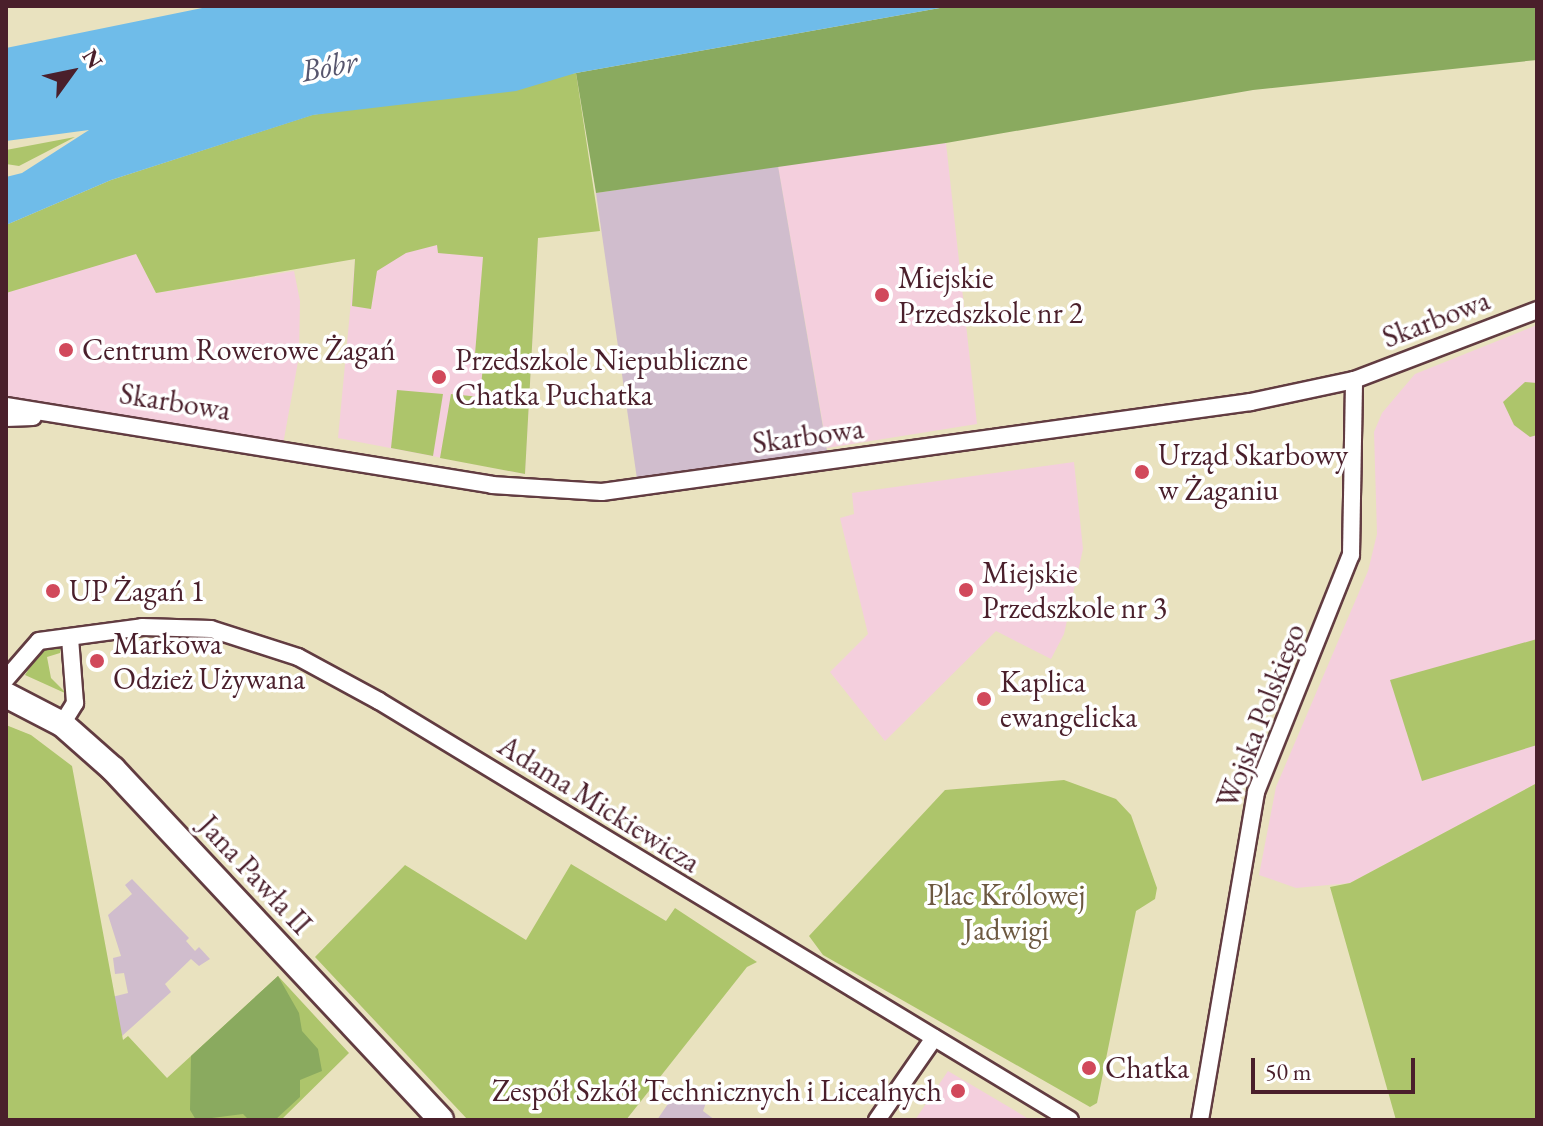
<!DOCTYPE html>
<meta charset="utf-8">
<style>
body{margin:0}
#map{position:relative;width:1543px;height:1126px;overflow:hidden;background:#e9e2bf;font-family:"EB Garamond",serif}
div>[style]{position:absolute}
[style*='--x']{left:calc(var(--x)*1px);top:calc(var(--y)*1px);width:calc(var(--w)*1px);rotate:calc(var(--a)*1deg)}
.built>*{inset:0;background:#f4cfdd}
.industrial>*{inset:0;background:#d0bdcd}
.green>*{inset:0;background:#adc56b}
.forest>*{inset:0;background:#8aaa5f}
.water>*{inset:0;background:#6fbce9}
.roads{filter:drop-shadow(2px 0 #623c41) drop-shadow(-2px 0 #623c41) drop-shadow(0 2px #623c41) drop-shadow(0 -2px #623c41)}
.minor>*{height:16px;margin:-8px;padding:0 8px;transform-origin:8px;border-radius:8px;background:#fff}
.secondary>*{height:24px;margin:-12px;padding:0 12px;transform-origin:12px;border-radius:12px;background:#fff}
.dots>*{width:22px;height:22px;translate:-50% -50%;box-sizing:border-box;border:4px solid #fff;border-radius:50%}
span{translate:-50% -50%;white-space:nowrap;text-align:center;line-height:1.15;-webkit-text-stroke:7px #fff;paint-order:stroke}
.poi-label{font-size:30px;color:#4a1f2b}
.left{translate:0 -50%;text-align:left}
.right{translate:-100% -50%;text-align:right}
.street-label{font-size:30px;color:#4a1f2b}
.park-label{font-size:30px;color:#6d5941}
.water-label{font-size:32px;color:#57566e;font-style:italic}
.frame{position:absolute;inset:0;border:8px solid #4a1f2b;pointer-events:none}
.north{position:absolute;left:32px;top:32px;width:80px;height:80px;-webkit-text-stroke:6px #fff;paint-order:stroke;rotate:57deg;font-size:22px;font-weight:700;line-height:32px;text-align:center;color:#4a1f2b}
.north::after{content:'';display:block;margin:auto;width:28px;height:36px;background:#4a1f2b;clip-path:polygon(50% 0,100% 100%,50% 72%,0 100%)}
.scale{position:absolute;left:1251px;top:1058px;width:164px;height:36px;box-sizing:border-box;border:4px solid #4a1f2b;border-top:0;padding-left:10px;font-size:24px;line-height:28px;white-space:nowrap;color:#4a1f2b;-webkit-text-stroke:6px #fff;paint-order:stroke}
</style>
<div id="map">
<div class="built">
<div style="clip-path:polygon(946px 143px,977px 424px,827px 448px,778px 166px)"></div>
<div style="clip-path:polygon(538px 238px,525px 474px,338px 438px,355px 259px,434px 243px)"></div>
<div style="clip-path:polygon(136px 253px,156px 293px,294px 271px,300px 301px,299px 356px,282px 450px,6px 404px,6px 293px)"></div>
<div style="clip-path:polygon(1537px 325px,1537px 783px,1350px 883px,1296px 888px,1259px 875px,1276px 787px,1368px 571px,1377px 534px,1374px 432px,1382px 413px,1415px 374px)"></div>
<div style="clip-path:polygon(1074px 462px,1083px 549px,1064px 634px,1051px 659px,996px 631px,885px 741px,830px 672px,868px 634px,840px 518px,854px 514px,852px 493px)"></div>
<div style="clip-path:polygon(948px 1071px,1014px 1110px,1030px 1120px,915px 1120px)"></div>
</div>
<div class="industrial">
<div style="clip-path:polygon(778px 166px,829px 462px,638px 486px,596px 193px)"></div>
<div style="clip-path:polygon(132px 879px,189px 938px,186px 941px,195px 951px,199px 947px,210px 959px,199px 966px,191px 959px,165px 984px,171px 992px,122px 1036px,112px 997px,128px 993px,124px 973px,115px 974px,113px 958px,121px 956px,108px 915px,132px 894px,125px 885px)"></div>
<div style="clip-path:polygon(680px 1086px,708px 1097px,703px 1111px,715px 1120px,657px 1120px)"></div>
</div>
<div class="green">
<div style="clip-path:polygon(576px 73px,600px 231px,538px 238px,525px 474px,440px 458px,451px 394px,480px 397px,484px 355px,475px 354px,483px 257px,438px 253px,437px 245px,406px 253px,377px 271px,371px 309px,352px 306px,355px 259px,156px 293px,136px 254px,6px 293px,6px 225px,111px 180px,312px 115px)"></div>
<div style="clip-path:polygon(75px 137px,19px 166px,6px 164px,6px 150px)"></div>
<div style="clip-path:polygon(1525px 382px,1537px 383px,1537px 435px,1530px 437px,1514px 425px,1503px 402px)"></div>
<div style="clip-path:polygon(397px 390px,443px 394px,433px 456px,391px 448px)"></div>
<div style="clip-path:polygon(1537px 639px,1537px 745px,1422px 781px,1390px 680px)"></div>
<div style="clip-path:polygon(61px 645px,60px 653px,47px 657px,51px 678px,67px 694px,25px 675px,43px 647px)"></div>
<div style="clip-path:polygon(6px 725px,31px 735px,72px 766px,123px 1040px,128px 1036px,167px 1078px,278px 976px,349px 1053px,281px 1120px,6px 1120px)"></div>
<div style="clip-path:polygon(1064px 780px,1116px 799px,1131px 815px,1157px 888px,1155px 899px,1136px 911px,1097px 1103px,1090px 1107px,823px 955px,809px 936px,945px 790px)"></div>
<div style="clip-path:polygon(1537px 783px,1537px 1120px,1396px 1120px,1330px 887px,1350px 883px)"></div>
<div style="clip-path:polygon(571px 864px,666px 921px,675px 908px,757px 962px,747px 967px,626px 1120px,468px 1120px,315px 957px,405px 865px,526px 940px)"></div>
</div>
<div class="forest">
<div style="clip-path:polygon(951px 6px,1537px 6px,1537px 60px,1253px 90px,946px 143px,596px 193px,576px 73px)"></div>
<div style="clip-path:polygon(278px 976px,299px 1013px,302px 1031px,318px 1049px,322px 1071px,300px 1080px,300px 1097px,275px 1120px,249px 1120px,243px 1114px,196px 1120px,190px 1110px,191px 1056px)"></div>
</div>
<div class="water">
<div style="clip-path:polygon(212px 6px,951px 6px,576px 73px,516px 91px,313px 115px,111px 180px,6px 225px,6px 177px,22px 173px,89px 130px,6px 141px,6px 48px)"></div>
</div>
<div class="roads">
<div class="minor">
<div style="--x:6;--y:406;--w:492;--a:9.2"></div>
<div style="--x:492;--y:485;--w:110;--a:3.6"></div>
<div style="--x:602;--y:492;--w:655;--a:-7.9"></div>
<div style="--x:1251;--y:402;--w:105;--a:-12.1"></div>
<div style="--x:1354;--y:380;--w:196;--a:-20.9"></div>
<div style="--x:6;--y:418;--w:27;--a:-2"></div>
<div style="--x:6;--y:679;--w:50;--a:-49"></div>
<div style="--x:39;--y:641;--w:104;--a:-7.7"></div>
<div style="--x:142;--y:627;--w:69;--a:1.7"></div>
<div style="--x:211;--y:629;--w:91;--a:17.8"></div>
<div style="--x:298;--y:657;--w:92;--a:28.5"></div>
<div style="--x:379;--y:701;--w:808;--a:31.23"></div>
<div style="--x:62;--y:724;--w:25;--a:-58"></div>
<div style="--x:75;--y:703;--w:65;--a:-94.4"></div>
<div style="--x:877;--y:1120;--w:100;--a:-55.2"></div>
<div style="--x:1200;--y:1120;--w:333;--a:-80.3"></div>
<div style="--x:1256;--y:792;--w:255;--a:-68.2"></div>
<div style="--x:1351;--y:555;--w:175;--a:-89"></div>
</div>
<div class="secondary">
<div style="--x:6;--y:695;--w:63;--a:27.4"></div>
<div style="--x:62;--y:724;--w:68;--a:41.4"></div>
<div style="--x:113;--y:769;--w:480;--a:46.9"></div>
</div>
</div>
<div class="dots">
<div style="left:882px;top:295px;background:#d1495b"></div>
<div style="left:66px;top:350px;background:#d1495b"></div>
<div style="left:439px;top:377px;background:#d1495b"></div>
<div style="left:1142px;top:472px;background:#d1495b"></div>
<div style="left:966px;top:590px;background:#d1495b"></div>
<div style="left:53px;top:591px;background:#d1495b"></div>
<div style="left:97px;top:661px;background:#d1495b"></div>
<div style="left:984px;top:699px;background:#d1495b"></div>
<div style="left:1089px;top:1068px;background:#d1495b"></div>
<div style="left:958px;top:1091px;background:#d1495b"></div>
</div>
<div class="poi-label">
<span class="left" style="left:898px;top:295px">Miejskie<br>Przedszkole nr 2</span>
<span class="left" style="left:82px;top:350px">Centrum Rowerowe Żagań</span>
<span class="left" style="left:455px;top:377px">Przedszkole Niepubliczne<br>Chatka Puchatka</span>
<span class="left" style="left:1158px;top:472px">Urząd Skarbowy<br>w Żaganiu</span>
<span class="left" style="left:982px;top:590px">Miejskie<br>Przedszkole nr 3</span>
<span class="left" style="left:69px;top:591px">UP Żagań 1</span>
<span class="left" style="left:113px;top:661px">Markowa<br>Odzież Używana</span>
<span class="left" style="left:1000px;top:699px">Kaplica<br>ewangelicka</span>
<span class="left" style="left:1105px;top:1068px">Chatka</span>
<span class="right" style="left:942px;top:1091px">Zespół Szkół Technicznych i Licealnych</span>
</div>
<div class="street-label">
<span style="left:1436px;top:319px;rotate:-21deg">Skarbowa</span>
<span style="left:175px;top:402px;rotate:9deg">Skarbowa</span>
<span style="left:808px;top:436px;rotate:-8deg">Skarbowa</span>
<span style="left:1261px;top:716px;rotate:-69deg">Wojska Polskiego</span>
<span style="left:599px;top:804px;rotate:32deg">Adama Mickiewicza</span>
<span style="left:255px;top:875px;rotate:47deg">Jana Pawła II</span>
</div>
<div class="park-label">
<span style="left:1006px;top:912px">Plac Królowej<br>Jadwigi</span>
</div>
<div class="water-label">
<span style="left:329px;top:66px;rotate:-11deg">Bóbr</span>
</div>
<div class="frame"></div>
<div class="north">N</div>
<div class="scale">50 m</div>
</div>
